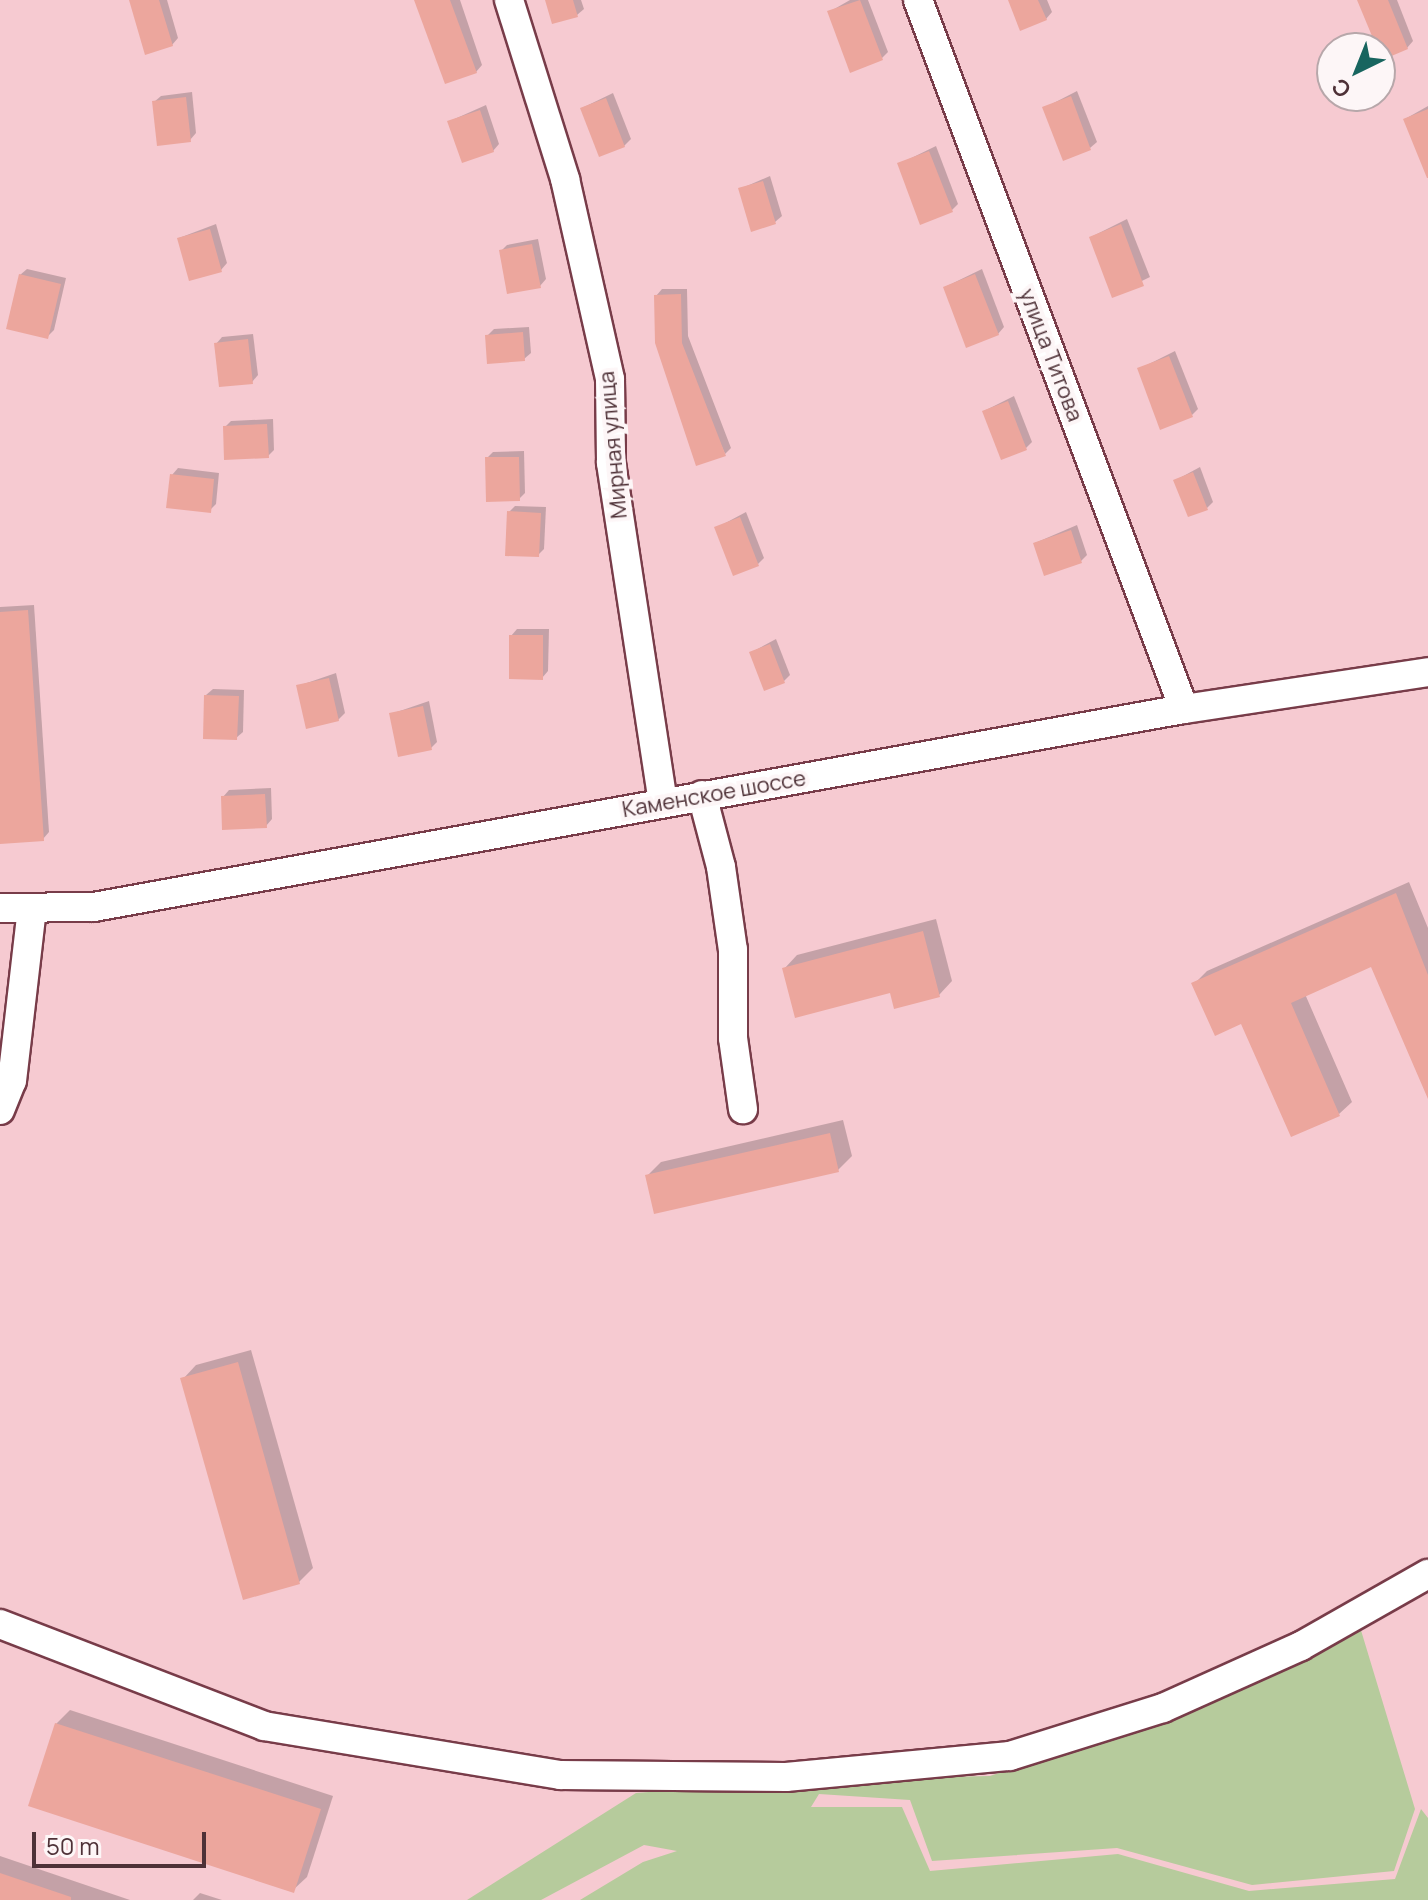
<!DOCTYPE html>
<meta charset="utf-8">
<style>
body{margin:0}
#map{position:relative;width:1428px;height:1900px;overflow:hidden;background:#f6cad1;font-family:Manrope,sans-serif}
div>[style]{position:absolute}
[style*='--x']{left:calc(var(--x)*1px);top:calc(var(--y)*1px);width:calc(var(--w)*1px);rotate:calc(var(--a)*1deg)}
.green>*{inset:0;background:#b6cb9c}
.shadow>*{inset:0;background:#0003}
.building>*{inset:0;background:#eca69d}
.roads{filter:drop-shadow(2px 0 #783c49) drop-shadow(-2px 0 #783c49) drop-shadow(0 2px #783c49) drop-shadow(0 -2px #783c49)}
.minor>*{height:28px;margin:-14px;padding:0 14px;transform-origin:14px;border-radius:14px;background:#fff}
span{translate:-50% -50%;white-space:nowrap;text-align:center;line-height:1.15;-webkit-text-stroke:8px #fdf6f7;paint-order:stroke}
.street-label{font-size:22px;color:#4e3137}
.north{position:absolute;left:1316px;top:32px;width:80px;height:80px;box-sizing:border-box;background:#fdf6f7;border:2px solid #b7a7aa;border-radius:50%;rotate:223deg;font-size:22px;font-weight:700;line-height:32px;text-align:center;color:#4e3137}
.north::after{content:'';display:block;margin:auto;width:28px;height:36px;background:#18655f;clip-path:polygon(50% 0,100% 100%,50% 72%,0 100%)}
.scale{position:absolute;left:32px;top:1832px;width:174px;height:36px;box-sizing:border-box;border:4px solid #4e3137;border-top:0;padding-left:10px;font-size:24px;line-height:28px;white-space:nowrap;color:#4e3137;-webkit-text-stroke:6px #fdf6f7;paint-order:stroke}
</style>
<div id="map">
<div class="green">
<div style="clip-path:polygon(1360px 1627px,1415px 1809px,1394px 1871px,1252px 1885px,1117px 1848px,932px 1861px,910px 1800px,819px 1794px,811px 1807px,902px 1807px,930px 1871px,1118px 1854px,1249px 1891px,1395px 1879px,1421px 1809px,1428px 1818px,1428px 1900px,580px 1900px,643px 1862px,677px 1851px,644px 1845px,541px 1900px,467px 1900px,636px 1793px,798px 1780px,990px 1776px,1190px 1709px)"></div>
</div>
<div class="shadow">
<div style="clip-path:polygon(131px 0,167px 0,178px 38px,172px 45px)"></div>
<div style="clip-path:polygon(419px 0,460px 0,482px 65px,476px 72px)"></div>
<div style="clip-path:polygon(547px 0,581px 0,584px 9px,577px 15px)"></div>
<div style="clip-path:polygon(850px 0,868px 0,888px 52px,882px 58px,829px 12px)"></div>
<div style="clip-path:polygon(1010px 0,1047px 0,1052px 12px,1046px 19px)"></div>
<div style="clip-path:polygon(1360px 0,1397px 0,1413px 41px,1407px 48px)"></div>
<div style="clip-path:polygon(1077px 91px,1097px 142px,1090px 148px,1044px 108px)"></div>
<div style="clip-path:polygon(192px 92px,196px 133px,190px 140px,154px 102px,161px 96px)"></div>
<div style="clip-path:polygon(613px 93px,631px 139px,624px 146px,582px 108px)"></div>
<div style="clip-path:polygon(486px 105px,499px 144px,493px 151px,450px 121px)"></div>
<div style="clip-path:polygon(1428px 106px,1428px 175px,1405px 119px)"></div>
<div style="clip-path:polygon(936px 146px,958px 204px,952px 210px,899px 164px)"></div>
<div style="clip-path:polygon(770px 176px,782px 216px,775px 222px,740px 189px)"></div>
<div style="clip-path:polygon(1127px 219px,1150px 277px,1113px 295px,1091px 237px)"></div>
<div style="clip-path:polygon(216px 224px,227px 263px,221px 270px,179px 238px)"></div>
<div style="clip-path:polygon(538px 239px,546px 279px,540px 286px,501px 251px,507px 245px)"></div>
<div style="clip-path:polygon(27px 269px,66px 278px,54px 330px,47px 337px,20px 275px)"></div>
<div style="clip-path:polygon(982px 269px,1004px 327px,998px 334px,945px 287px)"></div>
<div style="clip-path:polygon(662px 289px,687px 289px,688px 336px,731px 448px,725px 454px,656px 296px)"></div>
<div style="clip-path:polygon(529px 327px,531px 353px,524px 359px,487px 336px,494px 329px)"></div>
<div style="clip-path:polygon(253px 334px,258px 375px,252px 382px,216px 344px,222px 337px)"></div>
<div style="clip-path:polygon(1175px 351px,1198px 409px,1192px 415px,1139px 369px)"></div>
<div style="clip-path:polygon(1014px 396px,1032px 442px,1026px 448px,984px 411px)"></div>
<div style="clip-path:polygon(273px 419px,274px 450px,268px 456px,225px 427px,231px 421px)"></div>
<div style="clip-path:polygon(524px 451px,525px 493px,519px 499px,487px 458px,493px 452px)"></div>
<div style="clip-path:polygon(1200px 467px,1213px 502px,1207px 508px,1176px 480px)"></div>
<div style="clip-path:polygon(178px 468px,219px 473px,216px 504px,210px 510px,172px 475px)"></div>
<div style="clip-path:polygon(515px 506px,546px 507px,544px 549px,538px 555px,509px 512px)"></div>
<div style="clip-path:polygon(746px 512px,764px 558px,757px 565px,716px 528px)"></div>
<div style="clip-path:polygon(1077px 525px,1087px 555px,1081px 561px,1035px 543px)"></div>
<div style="clip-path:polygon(34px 605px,49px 832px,43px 839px,0 842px,0 607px)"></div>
<div style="clip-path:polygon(517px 629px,549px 629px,548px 671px,542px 678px,511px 636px)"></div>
<div style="clip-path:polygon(776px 639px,790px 675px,784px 681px,752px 652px)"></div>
<div style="clip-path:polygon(336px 673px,345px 713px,338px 720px,298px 686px)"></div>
<div style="clip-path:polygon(213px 689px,244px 690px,243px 732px,236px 738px,206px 695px)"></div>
<div style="clip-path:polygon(429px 701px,437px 742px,431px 748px,391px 714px)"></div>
<div style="clip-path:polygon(271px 788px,272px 819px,266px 826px,223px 797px,229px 790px)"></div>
<div style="clip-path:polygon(1409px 882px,1428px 928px,1428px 1094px,1372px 965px,1305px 994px,1352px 1102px,1339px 1114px,1242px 1022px,1194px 984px,1207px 971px)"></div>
<div style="clip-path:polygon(936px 919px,952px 981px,939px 995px,784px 969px,797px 955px)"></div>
<div style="clip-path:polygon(843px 1120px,852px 1156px,838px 1170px,647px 1176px,661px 1162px)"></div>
<div style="clip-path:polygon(251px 1350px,313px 1568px,299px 1582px,183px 1379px,196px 1365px)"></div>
<div style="clip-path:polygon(70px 1710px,333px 1796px,307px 1877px,293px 1890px,56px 1724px)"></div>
<div style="clip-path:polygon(0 1856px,130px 1900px,0 1900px)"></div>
<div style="clip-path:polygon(200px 1893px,222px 1900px,193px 1900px)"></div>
</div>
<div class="building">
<div style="clip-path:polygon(129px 0,159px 0,173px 46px,145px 55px)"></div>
<div style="clip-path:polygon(414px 0,450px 0,477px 73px,445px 84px)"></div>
<div style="clip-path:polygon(545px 0,573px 0,578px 17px,552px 24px)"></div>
<div style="clip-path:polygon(860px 0,883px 60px,850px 73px,827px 11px)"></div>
<div style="clip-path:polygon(1008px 0,1038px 0,1047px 20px,1020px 31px)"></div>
<div style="clip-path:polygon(1357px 0,1388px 0,1408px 49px,1382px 60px)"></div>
<div style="clip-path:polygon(1071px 96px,1091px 150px,1063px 161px,1042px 107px)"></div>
<div style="clip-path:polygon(186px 97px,191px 142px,157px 146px,152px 101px)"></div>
<div style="clip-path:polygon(606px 98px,625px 147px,599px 157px,580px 108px)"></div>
<div style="clip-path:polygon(1428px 109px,1428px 178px,1427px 178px,1403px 119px)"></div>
<div style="clip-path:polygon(480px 110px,494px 152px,462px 163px,447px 121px)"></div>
<div style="clip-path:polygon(929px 151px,953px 212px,920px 225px,897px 163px)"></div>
<div style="clip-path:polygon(763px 181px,776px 224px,751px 232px,738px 188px)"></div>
<div style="clip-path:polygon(1121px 224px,1144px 286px,1112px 298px,1089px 237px)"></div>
<div style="clip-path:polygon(210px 229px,222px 272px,189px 281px,177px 238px)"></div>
<div style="clip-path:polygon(532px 244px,541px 288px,507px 294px,499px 250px)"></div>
<div style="clip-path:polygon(19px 274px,61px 284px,48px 339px,6px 329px)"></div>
<div style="clip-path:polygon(975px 274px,999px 335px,966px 348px,943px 287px)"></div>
<div style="clip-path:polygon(681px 294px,682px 343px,726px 456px,696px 466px,655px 343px,654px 295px)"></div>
<div style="clip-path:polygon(523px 332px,525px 361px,487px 364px,485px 335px)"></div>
<div style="clip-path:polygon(248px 339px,253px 384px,219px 387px,214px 343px)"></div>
<div style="clip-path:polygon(1169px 356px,1193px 417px,1160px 430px,1137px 368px)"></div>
<div style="clip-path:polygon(1008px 401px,1027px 450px,1001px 460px,982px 411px)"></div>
<div style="clip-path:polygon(267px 424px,269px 458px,224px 460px,223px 426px)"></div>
<div style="clip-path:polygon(485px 457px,519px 457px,520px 501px,486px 502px)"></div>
<div style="clip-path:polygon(1193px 472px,1208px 510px,1188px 517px,1173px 480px)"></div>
<div style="clip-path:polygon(170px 474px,214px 479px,211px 513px,166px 508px)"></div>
<div style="clip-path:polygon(507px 511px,541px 513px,539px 557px,505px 556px)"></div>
<div style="clip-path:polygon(740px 517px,759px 566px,733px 576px,714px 527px)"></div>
<div style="clip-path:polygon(1071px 530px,1082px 563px,1044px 576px,1033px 543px)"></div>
<div style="clip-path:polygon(28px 610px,44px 841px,0 844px,0 612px)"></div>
<div style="clip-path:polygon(509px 635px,543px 635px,543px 680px,509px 679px)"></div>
<div style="clip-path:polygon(770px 644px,785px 683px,764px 691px,749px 652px)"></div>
<div style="clip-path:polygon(329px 678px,339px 721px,306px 729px,296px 685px)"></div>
<div style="clip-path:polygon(204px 695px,239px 696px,237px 740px,203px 739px)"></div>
<div style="clip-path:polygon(423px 706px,432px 750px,398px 757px,389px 713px)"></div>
<div style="clip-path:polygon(265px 794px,267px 828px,222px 830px,221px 796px)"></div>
<div style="clip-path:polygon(1396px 893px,1428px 975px,1428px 1099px,1371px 967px,1291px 1003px,1340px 1116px,1291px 1137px,1241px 1024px,1215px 1036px,1191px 983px)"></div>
<div style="clip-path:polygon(923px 931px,940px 997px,894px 1009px,890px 993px,795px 1018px,782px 968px)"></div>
<div style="clip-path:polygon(830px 1133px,839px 1172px,654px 1214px,645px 1175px)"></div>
<div style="clip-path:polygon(238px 1362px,300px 1584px,243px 1600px,180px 1378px)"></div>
<div style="clip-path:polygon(55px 1723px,321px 1809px,294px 1893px,28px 1806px)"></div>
<div style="clip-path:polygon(0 1873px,71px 1897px,71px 1900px,0 1900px)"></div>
</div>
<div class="roads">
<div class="minor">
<div style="--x:509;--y:0;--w:188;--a:72.6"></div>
<div style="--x:565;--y:179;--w:205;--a:77.3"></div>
<div style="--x:610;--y:379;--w:84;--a:89.3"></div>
<div style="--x:611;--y:463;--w:344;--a:81.3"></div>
<div style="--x:918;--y:0;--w:757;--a:69.44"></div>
<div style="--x:702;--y:795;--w:74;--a:75.2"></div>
<div style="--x:721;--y:867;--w:84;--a:81.8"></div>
<div style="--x:733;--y:950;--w:88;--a:90"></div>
<div style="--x:733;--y:1038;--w:72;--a:82"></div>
<div style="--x:0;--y:908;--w:94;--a:-0.6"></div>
<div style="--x:94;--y:907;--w:1108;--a:-10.3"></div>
<div style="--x:1184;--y:709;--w:247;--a:-8.6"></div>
<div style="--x:0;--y:1110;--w:31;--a:-68"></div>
<div style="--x:12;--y:1081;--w:174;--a:-83.4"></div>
<div style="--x:0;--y:1624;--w:283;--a:21.1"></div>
<div style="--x:264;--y:1726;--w:300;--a:9.4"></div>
<div style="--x:560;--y:1775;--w:226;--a:0.5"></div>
<div style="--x:786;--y:1777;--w:225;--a:-5.4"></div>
<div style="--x:1010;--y:1756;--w:160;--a:-17.4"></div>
<div style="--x:1163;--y:1708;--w:151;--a:-24.2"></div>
<div style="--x:1301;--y:1646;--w:146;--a:-29.6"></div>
</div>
</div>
<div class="street-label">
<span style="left:1051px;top:355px;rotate:69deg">улица Титова</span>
<span style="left:613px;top:445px;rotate:-95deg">Мирная улица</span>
<span style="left:714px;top:794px;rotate:-10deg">Каменское шоссе</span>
</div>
<div class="north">С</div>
<div class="scale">50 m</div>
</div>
